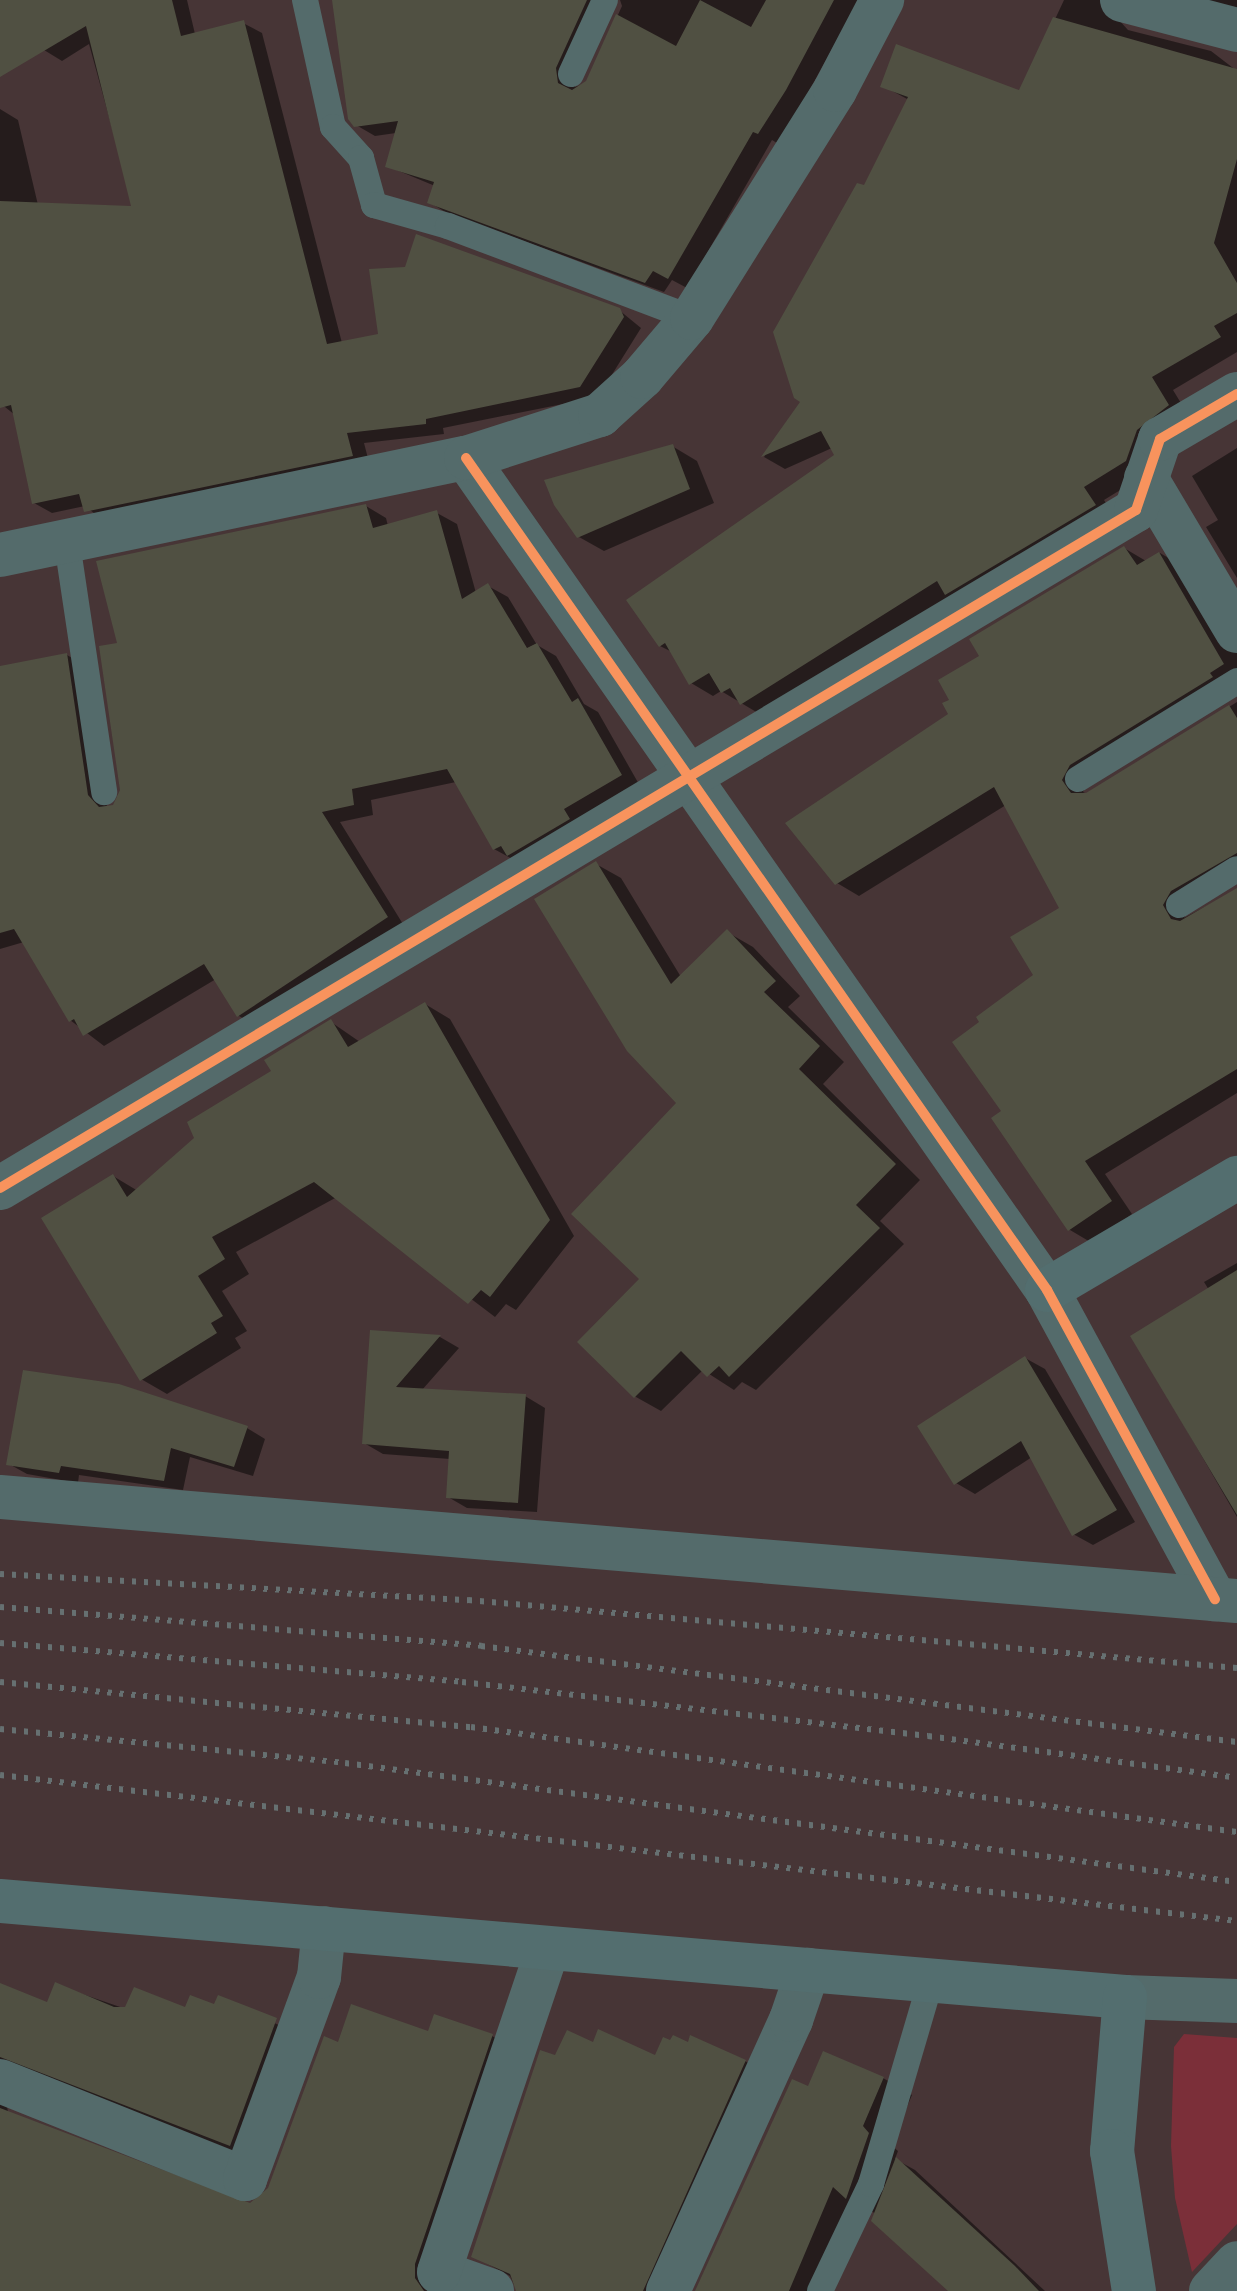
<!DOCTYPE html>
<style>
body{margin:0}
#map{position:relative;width:1237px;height:2291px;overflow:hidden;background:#473536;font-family:Figtree,sans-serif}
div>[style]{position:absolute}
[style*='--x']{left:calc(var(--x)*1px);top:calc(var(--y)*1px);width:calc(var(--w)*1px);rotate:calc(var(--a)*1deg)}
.green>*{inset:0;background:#7b2f39}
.shadow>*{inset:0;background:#0007}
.building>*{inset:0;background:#505042}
.lane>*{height:26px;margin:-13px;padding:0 13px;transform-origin:13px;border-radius:13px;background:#546b6b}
.street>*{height:44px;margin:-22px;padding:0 22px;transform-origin:22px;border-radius:22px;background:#546b6b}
.secondary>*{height:44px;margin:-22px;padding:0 22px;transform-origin:22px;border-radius:22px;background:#536e6f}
.rail>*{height:6px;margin-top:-3px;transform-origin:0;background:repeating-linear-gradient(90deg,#667071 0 4px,transparent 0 12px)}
.cycleway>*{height:10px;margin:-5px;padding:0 5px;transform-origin:5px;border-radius:5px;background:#f8935d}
span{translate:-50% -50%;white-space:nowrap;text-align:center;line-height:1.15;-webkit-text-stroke:6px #442326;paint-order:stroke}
</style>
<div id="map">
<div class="green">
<div style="clip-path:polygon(1184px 2034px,1237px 2038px,1237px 2224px,1192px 2272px,1175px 2198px,1171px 2146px,1174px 2047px)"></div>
</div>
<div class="shadow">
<div style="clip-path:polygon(15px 0,187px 0,195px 34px,243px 23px,262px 33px,342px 343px,619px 310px,641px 328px,598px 397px,443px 428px,444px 434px,364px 443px,370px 466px,104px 521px,85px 506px,52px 513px,34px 503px,15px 415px,0 403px,0 109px,18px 120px,38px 205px,134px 208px,89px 44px,62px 61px,44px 50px)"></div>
<div style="clip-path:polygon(334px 0,613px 0,574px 79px,575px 87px,587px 83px,622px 6px,620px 0,859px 0,804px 100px,777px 143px,772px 140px,687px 288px,672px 280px,664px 292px,447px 213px,429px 202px,435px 186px,387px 166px,396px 133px,375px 136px,356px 125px)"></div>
<div style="clip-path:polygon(1064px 0,1124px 0,1119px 20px,1128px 30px,1211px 51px,1237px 71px,1237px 352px,1173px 390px,1190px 418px,1148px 473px,1104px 500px,1116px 518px,763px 716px,721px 691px,713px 696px,691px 683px,672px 652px,660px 646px,837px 456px,832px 448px,785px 469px,764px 457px,802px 401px,865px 188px,909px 100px,883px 86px,1021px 92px)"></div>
<div style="clip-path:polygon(1195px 0,1237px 0,1237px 10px)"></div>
<div style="clip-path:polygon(672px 446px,697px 461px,714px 503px,604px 551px,579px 537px)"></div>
<div style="clip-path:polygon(1237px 448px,1237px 578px,1206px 527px,1218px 520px,1192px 476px)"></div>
<div style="clip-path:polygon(366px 506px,386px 518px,388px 526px,437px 513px,457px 524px,476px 593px,488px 586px,508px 597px,537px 645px,556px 656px,584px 704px,598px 712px,640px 786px,514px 860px,494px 849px,456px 782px,371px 800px,373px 815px,340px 822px,406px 929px,258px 1027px,239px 1016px,216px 979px,104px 1046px,70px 1020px,24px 942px,0 949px,0 668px,67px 655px,86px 666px,107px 807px,116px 806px,122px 790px,119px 644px)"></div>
<div style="clip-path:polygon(1124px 548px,1146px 561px,1160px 553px,1182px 566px,1237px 653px,1237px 688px,1091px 777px,1083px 792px,1087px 794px,1237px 702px,1237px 878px,1192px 904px,1184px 918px,1237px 890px,1237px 1093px,1105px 1174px,1132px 1214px,1092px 1243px,1070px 1230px,994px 1118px,1004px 1112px,1036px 976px,1062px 909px,1006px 805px,859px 896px,837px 883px,951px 715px,952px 700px,982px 657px)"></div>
<div style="clip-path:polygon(596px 864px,621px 878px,681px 977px,727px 932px,753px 947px,800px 996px,788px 1007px,844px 1062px,823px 1084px,920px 1180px,880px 1221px,904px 1244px,756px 1390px,742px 1382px,734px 1390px,703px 1370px,661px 1411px,636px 1397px,580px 1342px,642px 1278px,679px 1103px)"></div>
<div style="clip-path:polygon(425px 1004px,450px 1019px,574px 1236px,516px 1310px,506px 1304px,495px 1317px,337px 1197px,236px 1252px,249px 1274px,222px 1291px,247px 1331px,235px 1338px,241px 1348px,167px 1394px,141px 1379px,113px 1176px,138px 1191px,331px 1022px,360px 1042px)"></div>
<div style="clip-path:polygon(1237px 1263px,1237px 1517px,1133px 1337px,1209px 1290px,1204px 1282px)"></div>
<div style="clip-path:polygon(372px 1332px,440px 1337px,459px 1348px,422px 1390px,525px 1396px,545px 1408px,537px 1512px,467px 1508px,448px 1497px,450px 1459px,383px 1454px,364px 1443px)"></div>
<div style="clip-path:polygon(1025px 1358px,1045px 1369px,1135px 1522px,1093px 1545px,1073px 1534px,1032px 1457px,975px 1494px,956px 1483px)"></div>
<div style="clip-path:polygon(247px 1428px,265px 1439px,253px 1476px,190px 1457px,183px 1490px,79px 1475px,78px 1483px,27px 1474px,9px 1464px)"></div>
<div style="clip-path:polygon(0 1985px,48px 2005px,56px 1985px,126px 2009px,215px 2007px,219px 1998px,305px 2037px,260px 2161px,5px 2090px,8px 2113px,248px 2206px,270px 2189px,339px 2044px,430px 2034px,492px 2036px,521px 2052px,444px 2291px,0 2291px)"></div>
<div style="clip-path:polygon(594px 2044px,656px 2058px,745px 2061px,774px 2078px,677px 2291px,517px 2291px,510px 2276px,473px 2256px,556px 2058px)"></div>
<div style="clip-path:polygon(883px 2078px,912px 2095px,891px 2145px,898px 2151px,895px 2159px,915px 2170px,1045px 2291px,951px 2291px,876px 2214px,861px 2205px,823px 2291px,698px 2291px,809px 2089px)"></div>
</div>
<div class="building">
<div style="clip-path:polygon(0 0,172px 0,181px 36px,244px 20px,327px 344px,378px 334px,369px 269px,405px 267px,416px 234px,620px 308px,624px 317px,580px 387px,426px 419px,426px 424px,347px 433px,353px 456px,84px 512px,79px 494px,32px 504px,11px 405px,0 408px,0 201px,131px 206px,86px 26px,0 77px)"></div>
<div style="clip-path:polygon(332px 0,587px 0,556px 68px,558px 83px,572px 90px,586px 81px,616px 14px,676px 46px,700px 0,751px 27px,766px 0,834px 0,786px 90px,758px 134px,753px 132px,668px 279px,653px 271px,645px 283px,427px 203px,434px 182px,385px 167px,398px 121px,354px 127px,348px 119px)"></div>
<div style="clip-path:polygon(1053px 17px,1237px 69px,1237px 159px,1214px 243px,1237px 283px,1237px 313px,1214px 326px,1221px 337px,1152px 377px,1169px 405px,1137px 430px,1126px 461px,1084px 487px,1096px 505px,945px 595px,937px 581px,740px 705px,730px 688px,721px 693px,709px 673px,689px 685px,665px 643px,659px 647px,626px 600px,834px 455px,821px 431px,761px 457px,800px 402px,794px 398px,773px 332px,857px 183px,864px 185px,908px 97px,880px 87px,896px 44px,1019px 90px)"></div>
<div style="clip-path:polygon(673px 444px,690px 489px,577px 538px,554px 505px,544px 480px)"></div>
<div style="clip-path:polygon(366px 504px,373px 528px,437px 510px,462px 599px,488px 583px,527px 648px,537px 643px,572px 702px,578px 698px,622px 775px,564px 809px,570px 819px,507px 856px,501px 846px,493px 850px,447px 769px,352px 789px,354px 805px,322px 812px,388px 917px,237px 1017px,204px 964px,83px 1036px,74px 1019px,69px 1022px,14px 929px,0 933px,0 666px,67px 653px,88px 795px,99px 807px,113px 805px,120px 790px,99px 646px,117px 643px,96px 561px)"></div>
<div style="clip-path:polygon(1124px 546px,1137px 565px,1159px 552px,1224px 664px,1210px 673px,1213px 677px,1070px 765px,1062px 780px,1071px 793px,1086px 793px,1229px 705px,1237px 718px,1237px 853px,1171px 891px,1163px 905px,1171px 919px,1180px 921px,1237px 888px,1237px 1069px,1085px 1161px,1112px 1201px,1068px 1231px,991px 1118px,1001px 1111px,952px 1042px,979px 1022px,976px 1017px,1033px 975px,1010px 937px,1059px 908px,994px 787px,835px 885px,785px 823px,948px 714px,942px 703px,949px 700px,938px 680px,979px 656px,969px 639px)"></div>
<div style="clip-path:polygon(596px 861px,671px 984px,727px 929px,776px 981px,764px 992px,820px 1046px,799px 1069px,896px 1164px,856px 1205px,880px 1228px,729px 1377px,719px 1366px,707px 1377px,681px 1351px,634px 1398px,577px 1342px,639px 1279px,571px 1214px,676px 1103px,627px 1051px,534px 899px)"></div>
<div style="clip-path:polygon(425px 1002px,550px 1220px,490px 1297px,481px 1290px,468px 1304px,314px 1182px,212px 1237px,225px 1259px,198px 1276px,223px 1316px,211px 1323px,217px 1333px,140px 1381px,41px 1218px,113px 1174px,127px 1197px,194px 1138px,187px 1122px,271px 1071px,264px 1060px,331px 1019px,348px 1047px)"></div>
<div style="clip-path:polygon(1237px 1270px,1237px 1515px,1130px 1336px)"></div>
<div style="clip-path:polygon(370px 1330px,441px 1335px,396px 1387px,526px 1394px,518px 1503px,446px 1498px,449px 1451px,362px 1444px)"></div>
<div style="clip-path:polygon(1025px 1356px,1117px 1510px,1072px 1536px,1021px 1441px,954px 1485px,917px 1426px)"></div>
<div style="clip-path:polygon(23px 1370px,119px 1384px,248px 1426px,234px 1467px,171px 1448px,164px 1481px,61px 1466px,59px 1473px,6px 1465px)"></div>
<div style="clip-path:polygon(55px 1982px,114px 2007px,125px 2007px,134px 1987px,185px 2007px,190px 1995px,214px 2004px,218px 1995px,277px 2018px,230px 2146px,0 2057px,0 1983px,47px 2002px)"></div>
<div style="clip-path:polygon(351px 2004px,428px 2031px,434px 2014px,493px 2034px,415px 2264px,415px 2278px,424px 2291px,0 2291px,0 2108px,250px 2203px,268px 2188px,324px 2036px,338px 2042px)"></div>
<div style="clip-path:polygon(598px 2029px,655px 2055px,663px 2037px,670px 2040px,673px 2035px,688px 2042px,690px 2035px,746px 2060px,643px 2291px,516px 2291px,510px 2274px,471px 2257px,540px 2050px,555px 2055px,567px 2030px,593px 2042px)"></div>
<div style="clip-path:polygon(823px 2051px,884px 2077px,863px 2126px,869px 2133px,846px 2199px,833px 2187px,789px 2291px,695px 2291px,792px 2079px,808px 2086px)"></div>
<div style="clip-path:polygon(896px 2157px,1015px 2266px,1039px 2291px,948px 2291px,871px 2221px)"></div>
</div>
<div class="lane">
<div style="--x:305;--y:0;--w:130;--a:77.6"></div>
<div style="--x:333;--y:127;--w:42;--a:47.9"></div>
<div style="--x:361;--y:158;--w:49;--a:74.5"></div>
<div style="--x:374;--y:205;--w:77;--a:15.8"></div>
<div style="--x:448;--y:226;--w:261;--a:20.7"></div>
<div style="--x:571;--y:74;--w:81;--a:-65.3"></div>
<div style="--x:67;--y:543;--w:252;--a:81.5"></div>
<div style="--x:1078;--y:779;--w:187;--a:-31.6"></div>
<div style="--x:1179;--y:905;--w:68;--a:-31.8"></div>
<div style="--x:820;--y:2291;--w:119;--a:-64.5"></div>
<div style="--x:871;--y:2184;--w:213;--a:-73.6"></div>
</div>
<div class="street">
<div style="--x:1122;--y:0;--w:119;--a:14.6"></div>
<div style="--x:466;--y:458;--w:1015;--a:55.07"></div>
<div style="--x:1047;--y:1290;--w:352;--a:61.5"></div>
<div style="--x:1146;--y:478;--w:178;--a:59.3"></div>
<div style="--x:0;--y:555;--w:476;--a:-11.8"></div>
<div style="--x:466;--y:458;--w:141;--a:-17.8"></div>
<div style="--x:600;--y:415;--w:57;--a:-42.1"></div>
<div style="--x:642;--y:377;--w:77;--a:-49.7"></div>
<div style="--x:692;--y:318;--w:269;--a:-57.9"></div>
<div style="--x:835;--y:90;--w:102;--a:-62.4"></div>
<div style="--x:0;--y:1188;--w:1323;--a:-30.83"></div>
<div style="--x:1136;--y:510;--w:75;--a:-71.3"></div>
<div style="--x:1160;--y:439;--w:89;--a:-30.3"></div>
<div style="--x:0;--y:1497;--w:1241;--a:4.81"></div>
<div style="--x:1125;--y:1997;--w:112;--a:2"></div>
<div style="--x:0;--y:2081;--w:264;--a:21.8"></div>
<div style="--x:245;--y:2179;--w:215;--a:-69.9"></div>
<div style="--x:319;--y:1977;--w:49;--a:-84.2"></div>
<div style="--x:492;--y:2291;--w:56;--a:-160.3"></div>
<div style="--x:439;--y:2272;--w:341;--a:-71.4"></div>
<div style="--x:668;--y:2291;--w:298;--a:-65.6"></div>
<div style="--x:791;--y:2020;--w:53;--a:-71.2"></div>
<div style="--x:1211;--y:2291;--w:38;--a:-47"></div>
</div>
<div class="secondary">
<div style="--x:1047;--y:1290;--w:221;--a:-30.5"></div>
<div style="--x:0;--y:1901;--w:1129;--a:4.88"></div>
<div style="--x:1125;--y:1997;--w:155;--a:94.8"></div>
<div style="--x:1112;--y:2151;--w:142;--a:81.1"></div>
</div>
<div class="rail">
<div style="--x:0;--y:1574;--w:469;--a:3.2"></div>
<div style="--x:468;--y:1600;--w:772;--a:5.05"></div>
<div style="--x:0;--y:1607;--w:483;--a:4.6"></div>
<div style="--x:481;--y:1646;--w:762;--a:7.24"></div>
<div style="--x:0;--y:1643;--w:464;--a:4.8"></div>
<div style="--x:462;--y:1682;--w:469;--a:6.6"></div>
<div style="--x:928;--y:1736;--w:312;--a:7.7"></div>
<div style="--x:0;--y:1682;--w:473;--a:5.5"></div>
<div style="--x:471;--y:1727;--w:773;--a:7.81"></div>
<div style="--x:0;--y:1729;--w:347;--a:5.6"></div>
<div style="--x:345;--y:1763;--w:900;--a:7.6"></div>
<div style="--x:0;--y:1775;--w:1246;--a:6.73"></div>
</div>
<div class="cycleway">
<div style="--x:466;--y:458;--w:1015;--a:55.07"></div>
<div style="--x:1047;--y:1290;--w:352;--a:61.5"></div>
<div style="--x:0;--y:1188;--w:1323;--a:-30.83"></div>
<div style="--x:1136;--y:510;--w:75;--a:-71.3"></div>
<div style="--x:1160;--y:439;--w:89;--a:-30.3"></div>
</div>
</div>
